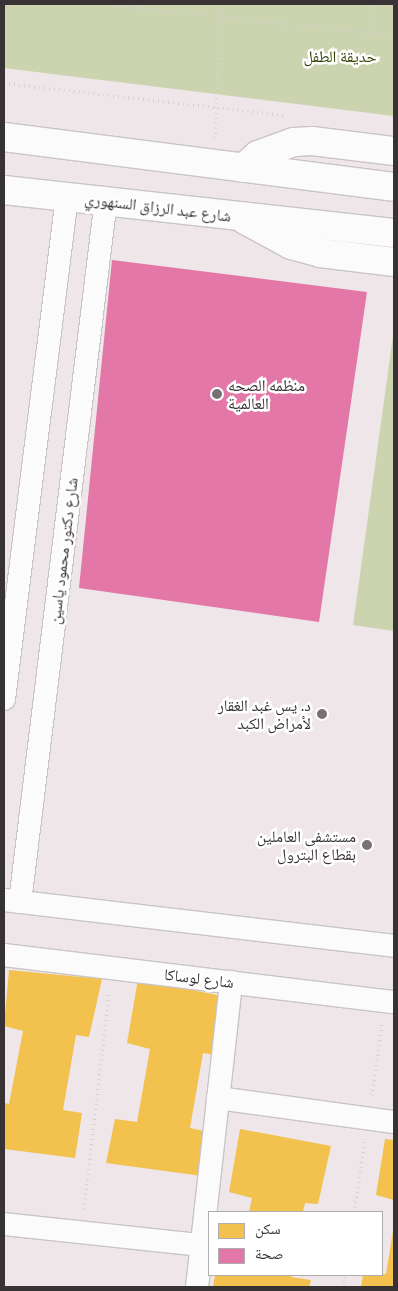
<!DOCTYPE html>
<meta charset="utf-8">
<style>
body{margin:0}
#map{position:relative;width:398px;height:1291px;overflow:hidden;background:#eee6e8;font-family:"Exo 2","Noto Naskh Arabic",sans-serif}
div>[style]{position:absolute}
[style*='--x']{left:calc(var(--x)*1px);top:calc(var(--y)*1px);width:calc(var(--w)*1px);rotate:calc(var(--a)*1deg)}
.green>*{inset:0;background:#cbd3af}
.homes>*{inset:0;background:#f2c14e}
.health>*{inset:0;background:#e377a8}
.path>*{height:3px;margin-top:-1.5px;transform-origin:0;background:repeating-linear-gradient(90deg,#d4d2d3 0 1px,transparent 0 5px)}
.roads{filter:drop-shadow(1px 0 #c9c4c5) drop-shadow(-1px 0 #c9c4c5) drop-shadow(0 1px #c9c4c5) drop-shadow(0 -1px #c9c4c5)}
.minor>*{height:22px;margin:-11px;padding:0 11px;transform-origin:11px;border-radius:11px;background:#fcfbfc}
.tertiary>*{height:28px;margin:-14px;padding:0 14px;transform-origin:14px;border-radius:14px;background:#fcfbfc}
.dots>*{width:14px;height:14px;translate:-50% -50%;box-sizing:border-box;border:2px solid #fff;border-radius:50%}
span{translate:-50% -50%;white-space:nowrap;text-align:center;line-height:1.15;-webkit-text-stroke:5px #fff;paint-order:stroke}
.park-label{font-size:16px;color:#344405}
.street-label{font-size:16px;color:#373233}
.poi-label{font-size:16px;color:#373233}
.left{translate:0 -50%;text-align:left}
.right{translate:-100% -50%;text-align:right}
.frame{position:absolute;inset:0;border:5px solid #373233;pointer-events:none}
.legend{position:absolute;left:208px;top:1211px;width:175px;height:65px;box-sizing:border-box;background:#fff;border:1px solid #afadad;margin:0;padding:6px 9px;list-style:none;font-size:15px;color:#373233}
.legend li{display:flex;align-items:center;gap:10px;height:25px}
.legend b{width:25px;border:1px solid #afadad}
</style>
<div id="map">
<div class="green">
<div style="clip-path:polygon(4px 4px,394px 4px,394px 116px,4px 68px)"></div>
<div style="clip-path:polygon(394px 329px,394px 631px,353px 625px)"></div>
</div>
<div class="homes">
<div style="clip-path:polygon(9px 970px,102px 979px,89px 1037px,76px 1035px,63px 1110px,82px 1113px,75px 1158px,4px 1149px,4px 1103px,9px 1104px,23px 1031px,4px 1026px)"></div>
<div style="clip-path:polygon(138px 979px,222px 996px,216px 1055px,203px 1053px,190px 1128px,209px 1132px,202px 1176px,106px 1163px,115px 1119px,137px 1122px,150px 1049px,127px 1043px)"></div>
<div style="clip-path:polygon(240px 1129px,331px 1146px,318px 1204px,305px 1203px,303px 1212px,249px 1212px,252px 1198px,229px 1192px)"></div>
<div style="clip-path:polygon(385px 1139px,394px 1140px,394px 1200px,376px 1195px)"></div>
<div style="clip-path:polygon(393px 1231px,394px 1287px,361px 1287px,363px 1275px,386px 1274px)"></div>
<div style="clip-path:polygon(215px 1275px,292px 1275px,291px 1277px,311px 1280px,309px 1287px,213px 1287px)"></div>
</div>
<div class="health">
<div style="clip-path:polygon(112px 260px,367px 292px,319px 622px,79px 588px)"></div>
</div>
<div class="path">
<div style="--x:107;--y:4;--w:289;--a:6.2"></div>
<div style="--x:372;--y:32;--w:28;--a:-84"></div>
<div style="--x:4;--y:83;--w:284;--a:6.5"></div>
<div style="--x:215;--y:138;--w:134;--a:-87.9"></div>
<div style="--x:372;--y:1095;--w:71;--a:-81.9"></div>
<div style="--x:84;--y:1209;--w:218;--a:-83.4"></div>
<div style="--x:354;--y:1212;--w:72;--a:-81.2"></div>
<div style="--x:343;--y:1287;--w:12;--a:-81"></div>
</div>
<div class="roads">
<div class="minor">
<div style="--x:4;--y:699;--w:506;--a:-82.85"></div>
<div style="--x:4;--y:900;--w:393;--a:6.7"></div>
<div style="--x:20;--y:902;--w:707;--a:-83.02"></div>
<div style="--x:4;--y:955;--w:393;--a:6.9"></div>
<div style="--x:218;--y:1098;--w:178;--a:7.8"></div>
<div style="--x:4;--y:1224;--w:199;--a:6.1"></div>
<div style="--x:197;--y:1287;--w:307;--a:-83.6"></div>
</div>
<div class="tertiary">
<div style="--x:4;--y:137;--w:393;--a:7.3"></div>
<div style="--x:243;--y:168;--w:20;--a:-41"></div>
<div style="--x:258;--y:155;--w:38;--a:-20"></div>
<div style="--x:294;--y:142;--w:18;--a:-3"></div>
<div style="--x:312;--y:141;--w:83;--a:7"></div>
<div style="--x:4;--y:190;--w:392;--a:6.3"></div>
<div style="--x:245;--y:220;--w:52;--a:28.5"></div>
<div style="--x:291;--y:245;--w:30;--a:15"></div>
<div style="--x:320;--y:253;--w:75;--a:6.9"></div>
</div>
</div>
<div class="dots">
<div style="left:217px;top:394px;background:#777172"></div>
<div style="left:322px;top:714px;background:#777172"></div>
<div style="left:367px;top:845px;background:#777172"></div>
</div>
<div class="park-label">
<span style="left:340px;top:56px">حديقة الطفل</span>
</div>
<div class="street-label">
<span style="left:158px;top:207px;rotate:7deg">شارع عبد الرزاق السنهوري</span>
<span style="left:63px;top:551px;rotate:-83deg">شارع دكتور محمود ياسين</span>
<span style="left:199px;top:978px;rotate:7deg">شارع لوساكا</span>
</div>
<div class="poi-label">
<span class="left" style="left:228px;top:394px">منظمه الصحه<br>العالمية</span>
<span class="right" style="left:311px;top:714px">د. يس غبد الغقار<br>لأمراض الكبد</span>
<span class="right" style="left:356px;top:845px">مستشفى العاملين<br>بقطاع البترول</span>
</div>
<div class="frame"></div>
<ul class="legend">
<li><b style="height:14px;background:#f2c14e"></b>سكن</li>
<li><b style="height:14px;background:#e377a8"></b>صحة</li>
</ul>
</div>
